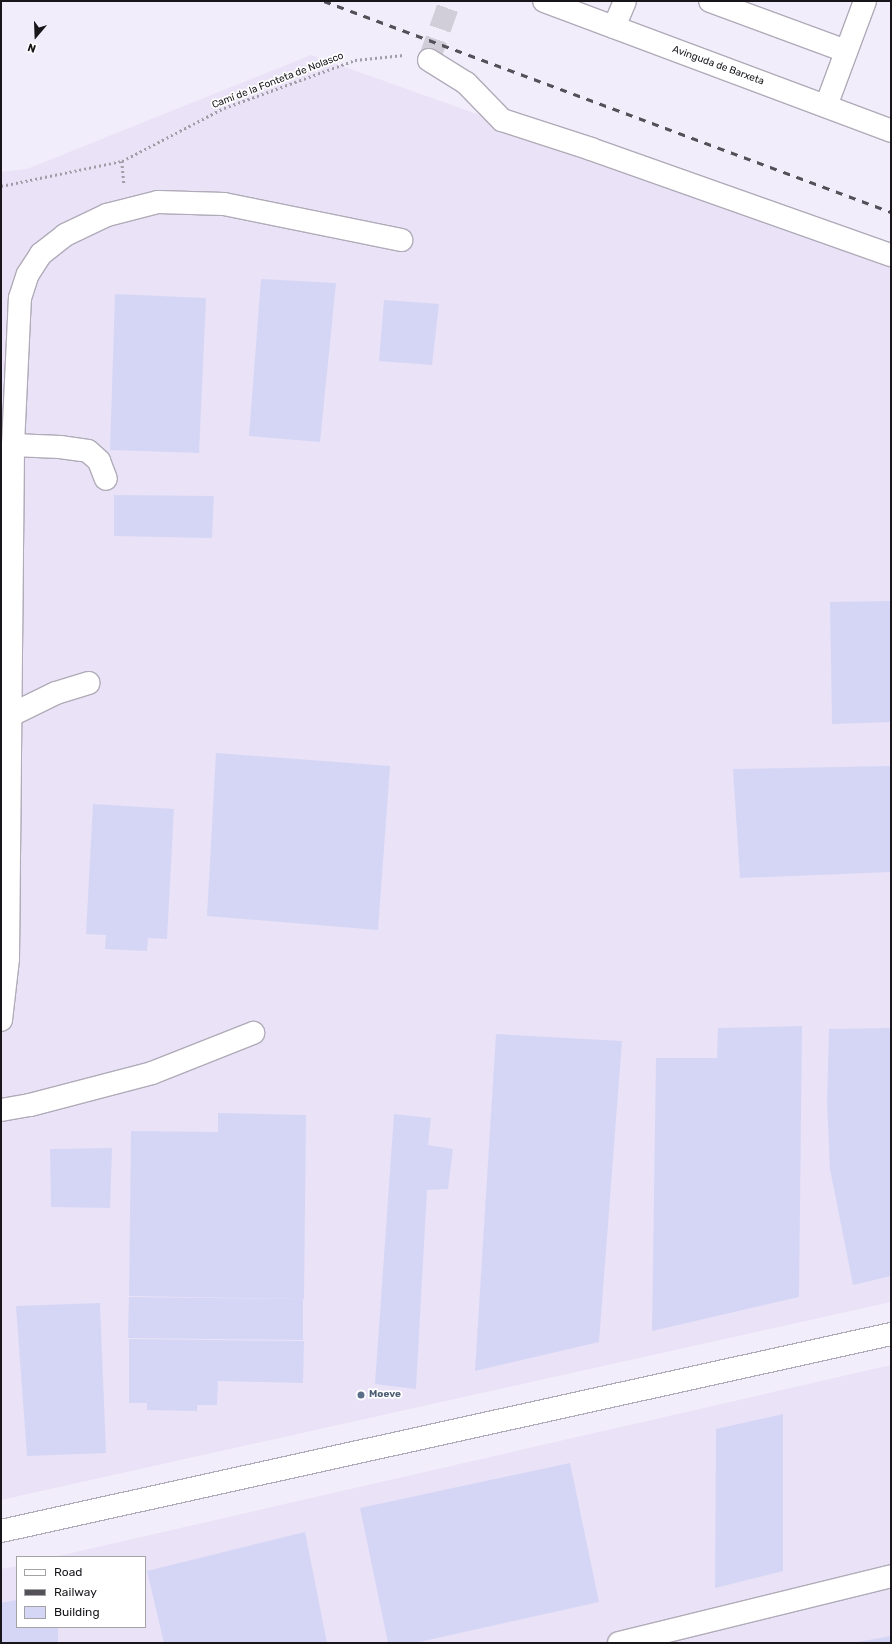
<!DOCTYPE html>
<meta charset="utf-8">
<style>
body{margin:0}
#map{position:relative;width:892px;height:1644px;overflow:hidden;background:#f2edfb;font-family:Rubik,sans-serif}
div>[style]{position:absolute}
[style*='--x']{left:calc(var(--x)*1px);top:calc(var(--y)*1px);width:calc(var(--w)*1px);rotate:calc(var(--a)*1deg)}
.built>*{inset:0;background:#eae2f7}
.building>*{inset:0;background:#d5d6f5}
.minor-tunnel>*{height:22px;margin-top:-11px;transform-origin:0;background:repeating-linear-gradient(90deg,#d1cdd9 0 22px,transparent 0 33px)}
.path>*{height:2.5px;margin-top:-1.25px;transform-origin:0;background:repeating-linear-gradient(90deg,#a09da7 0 2px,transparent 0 5px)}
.roads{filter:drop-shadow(1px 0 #b0abb8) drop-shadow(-1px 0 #b0abb8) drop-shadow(0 1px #b0abb8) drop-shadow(0 -1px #b0abb8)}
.minor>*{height:22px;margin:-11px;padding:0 11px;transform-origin:11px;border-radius:11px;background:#fff}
.rail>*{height:3px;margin-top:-1.5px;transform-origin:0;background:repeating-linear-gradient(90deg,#535058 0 7px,transparent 0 14px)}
.dots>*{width:11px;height:11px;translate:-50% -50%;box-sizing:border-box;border:2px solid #fff;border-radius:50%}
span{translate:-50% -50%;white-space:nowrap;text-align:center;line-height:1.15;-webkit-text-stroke:3.5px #fff;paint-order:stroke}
.street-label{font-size:10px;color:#18161b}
.service-label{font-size:10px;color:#4e5e75;font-weight:700}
.left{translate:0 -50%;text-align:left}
.frame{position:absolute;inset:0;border:2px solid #18161b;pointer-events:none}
.legend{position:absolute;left:16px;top:1556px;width:130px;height:72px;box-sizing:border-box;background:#fff;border:1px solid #a3a2a4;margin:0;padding:5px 7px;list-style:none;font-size:12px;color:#18161b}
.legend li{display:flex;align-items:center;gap:8px;height:20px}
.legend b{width:20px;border:1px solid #a3a2a4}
.north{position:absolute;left:16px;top:16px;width:40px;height:40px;-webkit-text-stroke:3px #fff;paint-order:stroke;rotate:199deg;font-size:11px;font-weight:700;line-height:16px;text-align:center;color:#18161b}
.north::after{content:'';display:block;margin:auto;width:14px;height:18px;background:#18161b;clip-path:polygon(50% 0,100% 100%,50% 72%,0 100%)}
</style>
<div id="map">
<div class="built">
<div style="clip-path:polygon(311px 55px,891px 261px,891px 1302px,1px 1500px,1px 172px,27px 169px)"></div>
<div style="clip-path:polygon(891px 1365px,891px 1643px,1px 1643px,1px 1569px,17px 1566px,17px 1627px,145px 1627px,145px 1557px,54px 1557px)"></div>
</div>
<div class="building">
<div style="clip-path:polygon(261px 279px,336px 283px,320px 442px,249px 436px)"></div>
<div style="clip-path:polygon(115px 294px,206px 298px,199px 453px,110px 450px)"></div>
<div style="clip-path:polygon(384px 300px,439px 304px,432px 365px,379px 361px)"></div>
<div style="clip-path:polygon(114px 495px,214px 496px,212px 538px,114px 536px)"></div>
<div style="clip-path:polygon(891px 601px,891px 722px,832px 724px,830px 602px)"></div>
<div style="clip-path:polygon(216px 753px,390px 766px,378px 930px,207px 916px)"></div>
<div style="clip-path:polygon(891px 766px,891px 872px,740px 878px,733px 769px)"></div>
<div style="clip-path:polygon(93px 804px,174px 809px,167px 939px,148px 938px,147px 951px,105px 949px,106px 935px,86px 934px)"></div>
<div style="clip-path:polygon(802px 1026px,799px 1297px,652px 1331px,656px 1058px,717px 1058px,718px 1028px)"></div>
<div style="clip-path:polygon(891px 1028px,891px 1276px,853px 1285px,830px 1169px,827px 1101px,829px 1029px)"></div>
<div style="clip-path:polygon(496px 1034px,622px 1041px,599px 1342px,475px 1371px)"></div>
<div style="clip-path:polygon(218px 1113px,306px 1115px,304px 1299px,129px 1296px,131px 1131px,218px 1132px)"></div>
<div style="clip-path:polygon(394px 1114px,431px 1118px,428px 1145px,453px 1149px,448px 1189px,427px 1190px,416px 1389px,375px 1384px)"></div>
<div style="clip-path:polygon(112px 1148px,110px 1208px,51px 1207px,50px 1149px)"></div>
<div style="clip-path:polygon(129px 1297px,303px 1299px,303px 1340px,128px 1338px)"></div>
<div style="clip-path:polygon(100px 1303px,106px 1453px,27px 1456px,16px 1306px)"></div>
<div style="clip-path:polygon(129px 1339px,304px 1341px,303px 1383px,218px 1381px,217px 1405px,197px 1405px,197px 1411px,147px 1410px,147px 1403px,129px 1403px)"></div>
<div style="clip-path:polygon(783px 1414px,783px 1571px,715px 1588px,716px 1429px)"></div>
<div style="clip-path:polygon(570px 1463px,599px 1602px,415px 1643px,388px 1643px,360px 1508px)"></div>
<div style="clip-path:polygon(305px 1532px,327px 1643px,164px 1643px,147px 1571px)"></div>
<div style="clip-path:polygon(17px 1600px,17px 1627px,58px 1627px,58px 1643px,1px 1643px,1px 1603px)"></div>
<div style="clip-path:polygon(891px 1636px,891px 1643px,858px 1643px,858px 1642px)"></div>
</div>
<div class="minor-tunnel">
<div style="--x:429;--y:60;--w:63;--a:-70.4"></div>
</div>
<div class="path">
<div style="--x:122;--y:161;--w:24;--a:85"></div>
<div style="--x:1;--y:186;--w:124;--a:-11.7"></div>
<div style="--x:122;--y:161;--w:115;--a:-27.5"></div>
<div style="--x:224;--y:108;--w:140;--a:-20.1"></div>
<div style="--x:355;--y:60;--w:49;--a:-5.8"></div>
</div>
<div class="roads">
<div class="minor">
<div style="--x:544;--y:1;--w:371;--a:20.5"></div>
<div style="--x:710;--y:1;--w:145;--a:20.2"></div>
<div style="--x:614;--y:27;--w:28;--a:-67"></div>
<div style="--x:429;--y:60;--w:44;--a:31.9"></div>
<div style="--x:466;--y:83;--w:52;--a:45.8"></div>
<div style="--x:502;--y:120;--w:94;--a:18"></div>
<div style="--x:591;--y:149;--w:318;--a:19.5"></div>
<div style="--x:826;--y:106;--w:112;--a:-69.6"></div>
<div style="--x:13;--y:445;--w:47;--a:2.4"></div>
<div style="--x:60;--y:447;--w:28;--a:8"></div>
<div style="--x:88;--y:451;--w:15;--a:42"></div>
<div style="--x:99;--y:461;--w:19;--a:69"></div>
<div style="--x:11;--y:715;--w:50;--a:-26.1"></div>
<div style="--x:56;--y:693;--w:34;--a:-17"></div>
<div style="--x:1;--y:1020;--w:61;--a:-83.5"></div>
<div style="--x:8;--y:959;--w:514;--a:-89.44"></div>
<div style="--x:13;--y:445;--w:147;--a:-87.3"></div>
<div style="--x:20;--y:298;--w:25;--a:-72"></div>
<div style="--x:28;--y:274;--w:24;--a:-57"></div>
<div style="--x:41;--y:254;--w:31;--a:-38"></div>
<div style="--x:65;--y:235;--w:47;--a:-25.5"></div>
<div style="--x:107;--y:215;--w:53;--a:-14.3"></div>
<div style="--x:158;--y:202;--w:66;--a:1.7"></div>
<div style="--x:224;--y:204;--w:181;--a:11.5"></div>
<div style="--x:1;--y:1110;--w:29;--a:-10"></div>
<div style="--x:30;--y:1105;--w:126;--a:-14.7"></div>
<div style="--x:152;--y:1073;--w:109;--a:-21.6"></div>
<div style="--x:1;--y:1531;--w:912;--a:-12.48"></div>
<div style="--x:619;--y:1643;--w:280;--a:-13.8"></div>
</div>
</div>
<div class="rail">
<div style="--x:324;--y:1;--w:605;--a:20.41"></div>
</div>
<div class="dots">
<div style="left:361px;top:1395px;background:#5c6f8a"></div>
</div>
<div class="street-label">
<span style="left:718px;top:66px;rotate:20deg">Avinguda de Barxeta</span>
<span style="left:278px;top:81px;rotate:-21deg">Camí de la Fonteta de Nolasco</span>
</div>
<div class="service-label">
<span class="left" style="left:369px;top:1395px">Moeve</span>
</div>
<div class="frame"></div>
<ul class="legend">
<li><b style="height:5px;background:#fff"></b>Road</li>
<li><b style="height:5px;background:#535058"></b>Railway</li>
<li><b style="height:11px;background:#d5d6f5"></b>Building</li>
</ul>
<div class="north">N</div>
</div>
